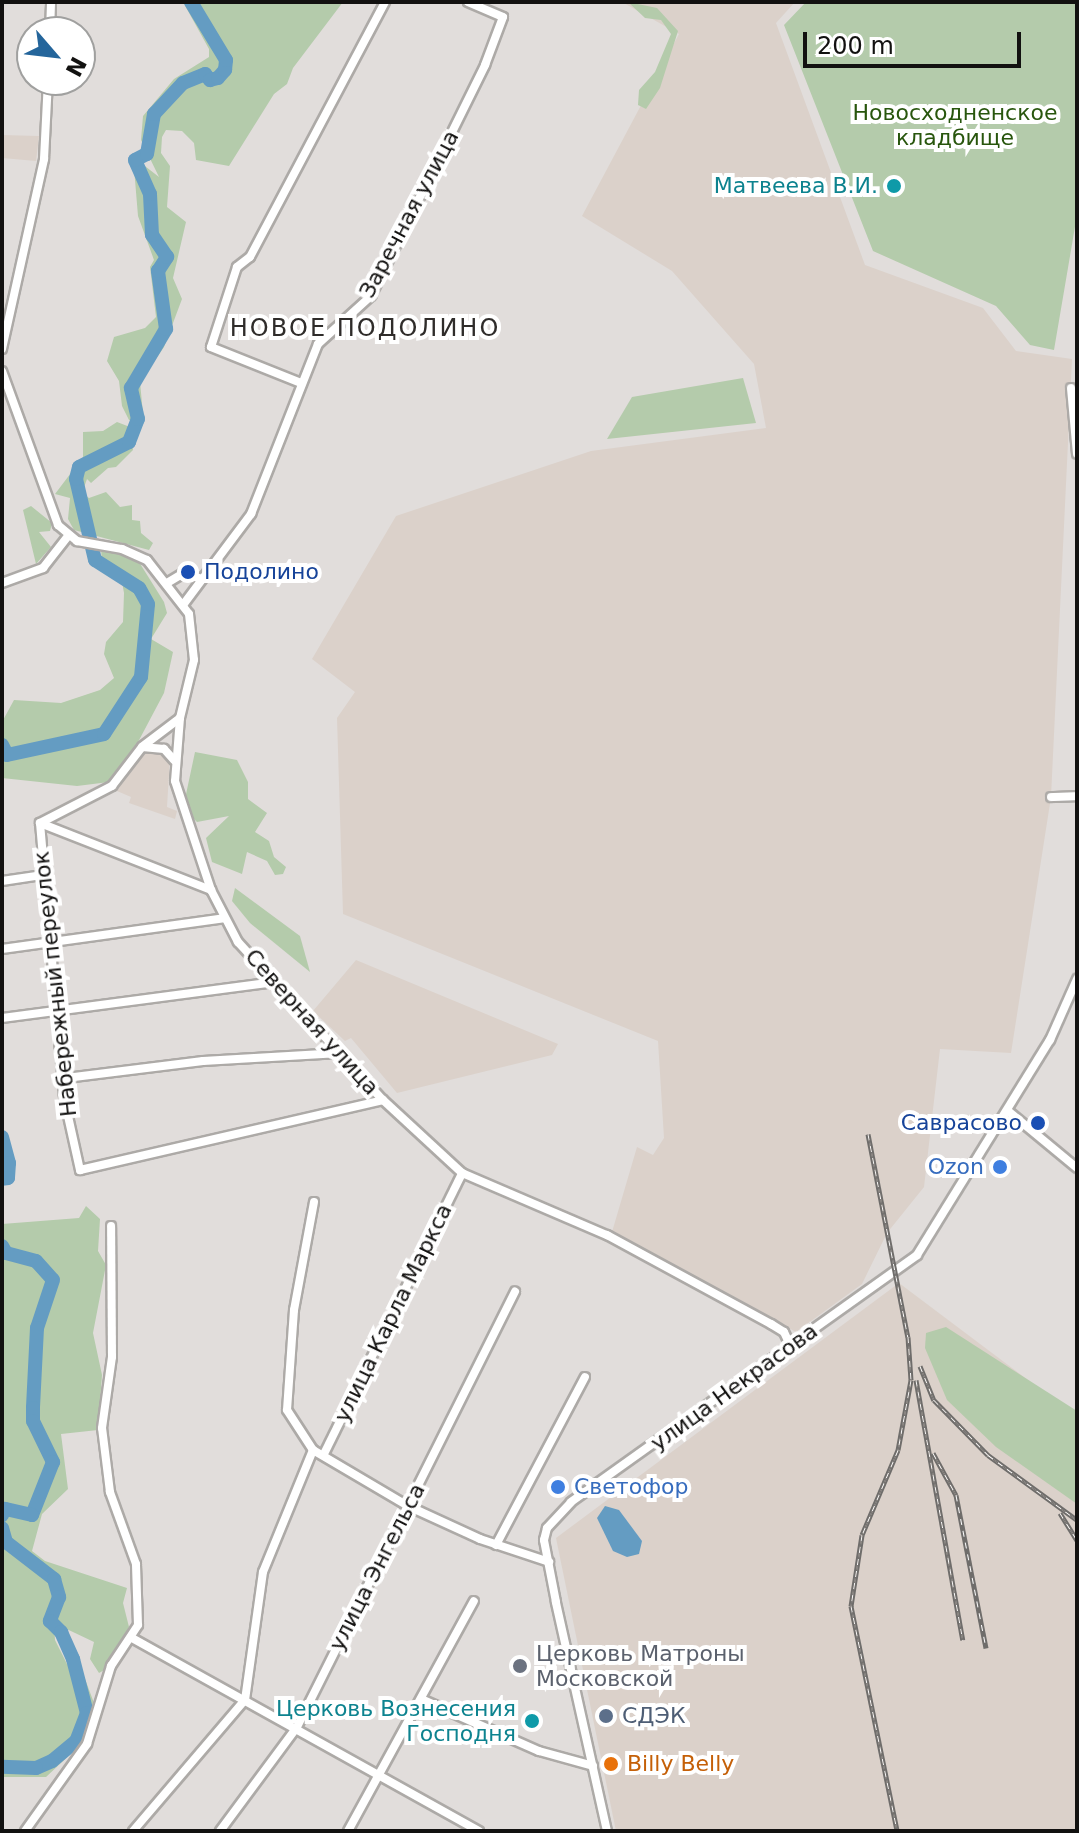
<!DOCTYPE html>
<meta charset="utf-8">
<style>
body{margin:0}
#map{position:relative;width:1079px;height:1833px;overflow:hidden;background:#e1dddb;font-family:"DejaVu Sans",sans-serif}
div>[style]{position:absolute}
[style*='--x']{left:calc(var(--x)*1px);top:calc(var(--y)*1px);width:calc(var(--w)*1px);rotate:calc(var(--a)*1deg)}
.built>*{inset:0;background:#dbd1ca}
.green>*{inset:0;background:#b4cbab}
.water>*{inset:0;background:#649cc2}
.river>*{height:14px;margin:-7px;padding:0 7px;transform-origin:7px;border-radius:7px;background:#649cc2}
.roads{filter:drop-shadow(2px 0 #adaaa7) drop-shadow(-2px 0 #adaaa7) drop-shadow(0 2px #adaaa7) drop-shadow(0 -2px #adaaa7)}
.minor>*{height:8px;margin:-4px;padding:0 4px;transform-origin:4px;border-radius:4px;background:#fff}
.rail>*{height:5px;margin-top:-2.5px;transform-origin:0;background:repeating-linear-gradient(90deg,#fff 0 6px,#6f6d6b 0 12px);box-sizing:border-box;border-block:2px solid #6f6d6b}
.dots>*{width:22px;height:22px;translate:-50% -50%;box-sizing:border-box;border:4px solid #fff;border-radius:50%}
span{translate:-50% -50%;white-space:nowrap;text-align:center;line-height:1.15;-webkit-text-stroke:8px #fff;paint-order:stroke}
.park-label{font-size:22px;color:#28560d}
.culture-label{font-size:22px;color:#0d838f}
.right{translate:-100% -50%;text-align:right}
.street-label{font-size:22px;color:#121110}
.transit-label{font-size:22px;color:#164399}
.left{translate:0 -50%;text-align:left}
.shop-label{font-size:22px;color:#366cbe}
.worship-label{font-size:22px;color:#5b616d}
.service-label{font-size:22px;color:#4e5e75}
.food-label{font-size:22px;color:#c56008}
.neighbourhood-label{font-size:24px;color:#2f2c2a;letter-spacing:2px}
.frame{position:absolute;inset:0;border:4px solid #121110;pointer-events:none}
.north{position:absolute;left:16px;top:16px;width:80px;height:80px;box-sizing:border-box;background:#fff;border:2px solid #a0a09f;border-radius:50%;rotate:118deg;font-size:22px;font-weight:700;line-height:32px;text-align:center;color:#121110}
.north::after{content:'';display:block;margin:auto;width:28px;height:36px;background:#24659b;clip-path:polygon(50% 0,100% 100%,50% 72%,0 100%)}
.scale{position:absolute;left:803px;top:32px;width:218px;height:36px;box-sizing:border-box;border:4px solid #121110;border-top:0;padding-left:10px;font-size:24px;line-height:28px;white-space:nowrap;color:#121110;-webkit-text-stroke:6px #fff;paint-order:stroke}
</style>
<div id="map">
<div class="built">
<div style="clip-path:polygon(622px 2px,795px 2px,776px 23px,865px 265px,983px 308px,1016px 351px,1072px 359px,1051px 797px,1011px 1053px,940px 1049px,924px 1187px,887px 1233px,862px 1284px,796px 1332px,612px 1232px,637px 1147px,653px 1155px,664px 1138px,658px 1041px,343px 914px,337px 718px,355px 692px,312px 659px,396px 516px,591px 451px,766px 428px,754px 364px,672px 271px,582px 216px,679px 34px)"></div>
<div style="clip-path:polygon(2px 135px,39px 136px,36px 161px,2px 158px)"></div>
<div style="clip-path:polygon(155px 747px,170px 758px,167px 807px,177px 811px,175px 819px,129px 803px,131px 797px,117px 791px,143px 749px)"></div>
<div style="clip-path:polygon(356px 960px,558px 1044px,552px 1055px,397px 1093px,351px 1038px,345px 1041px,313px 1011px)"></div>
<div style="clip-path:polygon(899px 1283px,1077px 1417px,1077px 1831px,616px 1831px,556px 1538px)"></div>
</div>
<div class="green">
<div style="clip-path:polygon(183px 2px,343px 2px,293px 68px,287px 84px,274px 94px,229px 166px,196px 160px,194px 143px,182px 131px,166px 130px,162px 137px,161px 153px,170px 166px,167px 207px,186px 222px,173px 278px,182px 299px,164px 347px,140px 382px,143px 414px,138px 422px,129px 420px,122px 406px,119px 381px,107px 361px,114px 337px,145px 328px,156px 317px,150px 267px,154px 260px,138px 216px,134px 168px,141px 163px,159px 177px,141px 140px,143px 116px,174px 79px,209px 57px,209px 49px)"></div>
<div style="clip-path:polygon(628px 2px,657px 8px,678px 31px,660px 88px,646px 109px,638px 105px,639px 90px,655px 72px,671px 34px,661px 20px,645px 18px)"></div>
<div style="clip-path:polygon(806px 2px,1077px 2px,1077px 215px,1054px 350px,1030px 345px,996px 306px,873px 251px,784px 25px)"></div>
<div style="clip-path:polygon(743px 378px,756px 423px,607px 439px,632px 397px)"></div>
<div style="clip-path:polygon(117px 422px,130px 427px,133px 450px,116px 467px,108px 468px,91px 483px,87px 479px,82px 493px,89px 498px,106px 492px,120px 507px,132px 505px,132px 520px,140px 521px,141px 533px,153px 543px,149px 550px,74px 530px,68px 519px,70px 498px,55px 494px,83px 457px,83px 432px,103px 431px)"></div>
<div style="clip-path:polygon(31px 506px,52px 523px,50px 531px,39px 532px,51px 547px,36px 564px,23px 510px)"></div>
<div style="clip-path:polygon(101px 548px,139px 562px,164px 602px,167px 613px,151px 639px,173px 652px,164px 693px,128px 761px,109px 782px,77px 786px,2px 778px,2px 722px,14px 700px,61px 703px,100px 690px,114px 678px,104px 654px,106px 642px,123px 622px,124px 593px,122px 582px,108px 575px,102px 562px)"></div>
<div style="clip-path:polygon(195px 752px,237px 760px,248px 782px,248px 799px,267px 813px,255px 832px,269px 841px,274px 857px,286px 867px,283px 874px,275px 875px,267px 861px,247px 852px,242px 874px,212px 862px,206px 838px,229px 816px,197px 822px,190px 815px,185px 799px)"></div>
<div style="clip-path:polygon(235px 888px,300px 936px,310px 972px,250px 923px,232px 901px)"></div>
<div style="clip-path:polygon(86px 1206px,100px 1219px,98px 1251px,106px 1265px,93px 1333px,102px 1375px,98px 1430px,61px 1434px,68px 1489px,42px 1514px,32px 1551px,45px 1561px,127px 1588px,123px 1603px,129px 1627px,106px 1669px,99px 1673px,90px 1659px,94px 1642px,54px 1623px,55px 1640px,67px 1664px,82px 1671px,94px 1703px,89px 1727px,77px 1748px,46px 1777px,2px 1777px,2px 1224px,79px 1218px)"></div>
<div style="clip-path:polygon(946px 1327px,1077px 1411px,1077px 1504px,996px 1447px,947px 1400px,925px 1348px,926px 1333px)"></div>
</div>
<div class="water">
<div style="clip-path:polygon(605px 1506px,619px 1510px,642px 1541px,639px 1554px,627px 1557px,613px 1551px,597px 1518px)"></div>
</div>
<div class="river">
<div style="--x:2;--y:745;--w:11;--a:63"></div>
<div style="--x:7;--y:755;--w:99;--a:-12.2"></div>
<div style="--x:104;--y:734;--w:68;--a:-57"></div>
<div style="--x:141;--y:677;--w:73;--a:-84.5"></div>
<div style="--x:148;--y:604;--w:18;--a:-119"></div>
<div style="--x:139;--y:588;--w:52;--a:-147.5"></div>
<div style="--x:95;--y:560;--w:83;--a:-103.2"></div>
<div style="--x:76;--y:479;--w:12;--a:-76"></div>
<div style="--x:79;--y:467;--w:56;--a:-26.6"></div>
<div style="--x:129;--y:442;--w:25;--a:-69"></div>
<div style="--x:138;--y:419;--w:32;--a:-103"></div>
<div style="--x:131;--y:388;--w:69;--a:-59.3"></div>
<div style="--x:166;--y:329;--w:59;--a:-97.9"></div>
<div style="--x:158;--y:271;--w:17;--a:-57"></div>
<div style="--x:167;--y:257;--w:27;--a:-124"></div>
<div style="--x:152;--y:235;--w:41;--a:-92.8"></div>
<div style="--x:150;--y:194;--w:37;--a:-114"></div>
<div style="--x:135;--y:160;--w:13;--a:-27"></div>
<div style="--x:147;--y:154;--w:41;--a:-80.1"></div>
<div style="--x:154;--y:114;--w:42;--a:-46.9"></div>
<div style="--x:183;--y:83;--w:24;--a:-22"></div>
<div style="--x:205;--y:74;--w:8;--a:50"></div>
<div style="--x:210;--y:80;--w:8;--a:-14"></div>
<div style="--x:218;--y:78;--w:11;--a:-49"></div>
<div style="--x:225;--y:70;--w:10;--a:-84"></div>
<div style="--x:226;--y:60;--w:68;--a:-121.1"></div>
<div style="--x:2;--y:1137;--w:27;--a:75"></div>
<div style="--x:9;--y:1163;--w:15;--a:94"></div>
<div style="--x:8;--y:1178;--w:6;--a:171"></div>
<div style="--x:2;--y:1246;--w:8;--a:60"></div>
<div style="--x:6;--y:1253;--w:31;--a:15"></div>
<div style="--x:36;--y:1261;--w:25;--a:48"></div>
<div style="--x:53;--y:1280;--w:51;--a:108.4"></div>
<div style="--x:37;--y:1328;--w:80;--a:92.9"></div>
<div style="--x:33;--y:1408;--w:13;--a:90"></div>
<div style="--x:33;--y:1421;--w:46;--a:64"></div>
<div style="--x:53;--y:1462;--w:57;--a:111.6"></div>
<div style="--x:32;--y:1515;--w:28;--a:-167"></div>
<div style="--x:5;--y:1509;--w:7;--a:117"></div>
<div style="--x:2;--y:1528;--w:15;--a:74"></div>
<div style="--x:6;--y:1542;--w:61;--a:37.6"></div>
<div style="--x:54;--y:1579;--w:19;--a:74"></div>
<div style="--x:59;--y:1597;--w:26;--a:111"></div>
<div style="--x:50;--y:1621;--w:16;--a:45"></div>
<div style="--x:61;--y:1632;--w:30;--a:66"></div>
<div style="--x:73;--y:1659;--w:56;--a:75.5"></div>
<div style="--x:87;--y:1713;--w:30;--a:111"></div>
<div style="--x:76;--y:1741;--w:31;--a:140"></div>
<div style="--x:52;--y:1761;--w:17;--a:156"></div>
<div style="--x:36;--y:1768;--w:34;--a:-178"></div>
</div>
<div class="roads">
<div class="minor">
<div style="--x:50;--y:32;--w:30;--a:-88"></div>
<div style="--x:2;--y:349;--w:195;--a:-77.5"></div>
<div style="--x:44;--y:159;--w:79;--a:-87.1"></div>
<div style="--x:2;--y:371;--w:164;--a:70"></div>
<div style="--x:58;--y:525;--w:25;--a:40"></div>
<div style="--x:77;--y:541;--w:46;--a:10.1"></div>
<div style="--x:122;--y:549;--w:27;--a:24"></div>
<div style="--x:147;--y:560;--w:68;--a:52.1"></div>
<div style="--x:189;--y:614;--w:46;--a:83.8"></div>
<div style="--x:194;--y:660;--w:60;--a:103.6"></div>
<div style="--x:180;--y:718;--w:63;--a:94.5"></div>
<div style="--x:175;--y:781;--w:115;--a:71.7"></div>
<div style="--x:211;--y:890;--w:59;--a:62.6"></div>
<div style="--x:238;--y:942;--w:214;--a:47.5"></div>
<div style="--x:383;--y:1100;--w:108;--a:42.7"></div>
<div style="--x:462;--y:1173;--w:158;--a:23.2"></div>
<div style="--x:607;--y:1235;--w:187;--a:28.5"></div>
<div style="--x:771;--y:1324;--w:15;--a:32"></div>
<div style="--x:784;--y:1332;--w:14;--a:65"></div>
<div style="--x:301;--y:383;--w:97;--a:-158.2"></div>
<div style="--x:211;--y:347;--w:84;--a:-72"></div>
<div style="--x:237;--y:267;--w:16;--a:-38"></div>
<div style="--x:250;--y:257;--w:289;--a:-62.1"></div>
<div style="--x:1071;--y:388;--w:66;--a:84.8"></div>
<div style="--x:2;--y:583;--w:44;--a:-20.1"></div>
<div style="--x:43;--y:568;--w:41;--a:-52"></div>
<div style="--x:167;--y:583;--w:17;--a:-31"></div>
<div style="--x:182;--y:574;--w:18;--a:13"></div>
<div style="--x:183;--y:605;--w:114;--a:-53.2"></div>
<div style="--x:251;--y:514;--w:183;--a:-68.5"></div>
<div style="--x:318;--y:344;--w:72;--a:-42.2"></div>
<div style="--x:371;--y:296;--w:258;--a:-63.7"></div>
<div style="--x:485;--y:65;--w:51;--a:-69.4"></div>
<div style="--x:503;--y:17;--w:38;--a:-157"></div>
<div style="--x:143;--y:746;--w:46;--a:-37.1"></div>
<div style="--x:174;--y:760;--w:15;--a:-132"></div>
<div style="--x:164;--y:749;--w:22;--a:-175"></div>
<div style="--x:142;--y:747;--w:49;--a:127.6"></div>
<div style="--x:112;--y:786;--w:81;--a:152.8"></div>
<div style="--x:40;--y:823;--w:276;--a:85"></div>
<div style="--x:64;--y:1098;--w:74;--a:77.5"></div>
<div style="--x:80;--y:1170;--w:311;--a:-13"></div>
<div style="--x:1051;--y:797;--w:26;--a:-2"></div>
<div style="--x:40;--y:823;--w:184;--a:21.4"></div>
<div style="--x:2;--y:881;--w:40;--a:-8.5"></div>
<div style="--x:2;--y:949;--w:224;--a:-7.9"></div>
<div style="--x:2;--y:1018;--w:275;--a:-7.5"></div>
<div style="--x:66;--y:1078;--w:138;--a:-7.1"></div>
<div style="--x:203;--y:1061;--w:137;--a:-3.3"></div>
<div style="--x:1008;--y:1111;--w:89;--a:39.6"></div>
<div style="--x:314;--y:1202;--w:110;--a:100.5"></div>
<div style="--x:294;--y:1310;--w:100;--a:94"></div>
<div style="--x:287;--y:1410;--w:48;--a:57"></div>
<div style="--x:313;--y:1450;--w:110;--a:30.5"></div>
<div style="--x:408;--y:1506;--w:79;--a:24.6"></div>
<div style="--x:480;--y:1539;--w:73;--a:18.4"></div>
<div style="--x:324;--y:1454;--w:313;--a:-63.8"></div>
<div style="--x:496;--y:1545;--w:190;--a:-62.1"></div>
<div style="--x:132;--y:1638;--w:397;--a:29.1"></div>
<div style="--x:421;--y:1699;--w:129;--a:23.8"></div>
<div style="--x:539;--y:1751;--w:56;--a:15.5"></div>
<div style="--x:25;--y:1831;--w:107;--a:-54.5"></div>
<div style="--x:87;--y:1744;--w:82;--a:-72.9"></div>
<div style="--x:111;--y:1666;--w:49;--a:-56.6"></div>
<div style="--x:138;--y:1625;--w:61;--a:-91.9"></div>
<div style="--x:136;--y:1564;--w:77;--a:-109.9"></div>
<div style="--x:110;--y:1492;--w:64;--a:-97.1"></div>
<div style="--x:102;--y:1428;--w:72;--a:-82"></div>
<div style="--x:112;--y:1357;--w:131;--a:-90.4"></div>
<div style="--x:133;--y:1831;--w:172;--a:-49.5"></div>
<div style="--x:245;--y:1700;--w:129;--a:-82"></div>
<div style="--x:263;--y:1572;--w:132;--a:-67.7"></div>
<div style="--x:220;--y:1831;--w:129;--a:-53.5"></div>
<div style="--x:297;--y:1727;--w:487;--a:-63.4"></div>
<div style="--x:348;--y:1831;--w:262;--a:-61.3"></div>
<div style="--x:607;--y:1831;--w:235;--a:-102.6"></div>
<div style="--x:556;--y:1602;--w:63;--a:-101"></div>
<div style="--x:544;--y:1540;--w:12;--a:-76"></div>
<div style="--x:547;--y:1528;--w:35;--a:-47"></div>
<div style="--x:571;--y:1502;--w:425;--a:-35.5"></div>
<div style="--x:917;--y:1255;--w:253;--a:-58.3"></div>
<div style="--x:1050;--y:1040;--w:67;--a:-66.1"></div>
</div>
</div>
<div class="rail">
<div style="--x:868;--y:1134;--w:207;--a:78.9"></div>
<div style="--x:908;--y:1337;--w:43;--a:86"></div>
<div style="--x:911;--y:1380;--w:71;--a:100.5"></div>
<div style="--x:898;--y:1450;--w:92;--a:113"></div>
<div style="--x:862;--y:1535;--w:72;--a:98.8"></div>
<div style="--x:851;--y:1606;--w:230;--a:78.4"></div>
<div style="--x:920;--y:1366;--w:37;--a:68"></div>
<div style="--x:934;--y:1400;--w:77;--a:45.5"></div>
<div style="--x:988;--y:1455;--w:110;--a:36.1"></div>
<div style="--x:916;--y:1380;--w:264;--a:79.8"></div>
<div style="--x:933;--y:1453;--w:48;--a:61.3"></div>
<div style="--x:956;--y:1495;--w:156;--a:78.9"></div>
<div style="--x:1060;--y:1513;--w:32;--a:58"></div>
</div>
<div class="dots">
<div style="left:894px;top:186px;background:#0f9aa8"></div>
<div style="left:188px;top:572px;background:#1a4fb4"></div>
<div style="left:1038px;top:1123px;background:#1a4fb4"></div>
<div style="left:1000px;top:1167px;background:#3f7fe0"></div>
<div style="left:558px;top:1487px;background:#3f7fe0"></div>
<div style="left:520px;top:1666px;background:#6b7280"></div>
<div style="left:606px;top:1716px;background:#5c6f8a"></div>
<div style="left:532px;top:1721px;background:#0f9aa8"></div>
<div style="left:611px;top:1764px;background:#e8710a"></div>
</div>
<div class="park-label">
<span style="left:955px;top:125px">Новосходненское<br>кладбище</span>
</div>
<div class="culture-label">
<span class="right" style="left:878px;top:186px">Матвеева В.И.</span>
<span class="right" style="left:516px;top:1721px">Церковь Вознесения<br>Господня</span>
</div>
<div class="street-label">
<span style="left:409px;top:214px;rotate:-62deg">Заречная улица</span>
<span style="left:55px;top:984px;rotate:-96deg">Набережный переулок</span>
<span style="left:312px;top:1022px;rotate:48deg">Северная улица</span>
<span style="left:393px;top:1313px;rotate:-64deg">улица Карла Маркса</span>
<span style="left:734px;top:1387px;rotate:-36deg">улица Некрасова</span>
<span style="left:377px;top:1567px;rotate:-63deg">улица Энгельса</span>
</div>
<div class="transit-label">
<span class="left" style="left:204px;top:572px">Подолино</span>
<span class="right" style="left:1022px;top:1123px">Саврасово</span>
</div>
<div class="shop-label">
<span class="right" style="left:984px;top:1167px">Ozon</span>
<span class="left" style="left:574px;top:1487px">Светофор</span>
</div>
<div class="worship-label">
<span class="left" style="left:536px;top:1666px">Церковь Матроны<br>Московской</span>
</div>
<div class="service-label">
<span class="left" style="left:622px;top:1716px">СДЭК</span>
</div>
<div class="food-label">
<span class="left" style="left:627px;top:1764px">Billy Belly</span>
</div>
<div class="neighbourhood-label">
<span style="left:365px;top:329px">НОВОЕ ПОДОЛИНО</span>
</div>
<div class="frame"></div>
<div class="north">N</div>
<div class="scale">200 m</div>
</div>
